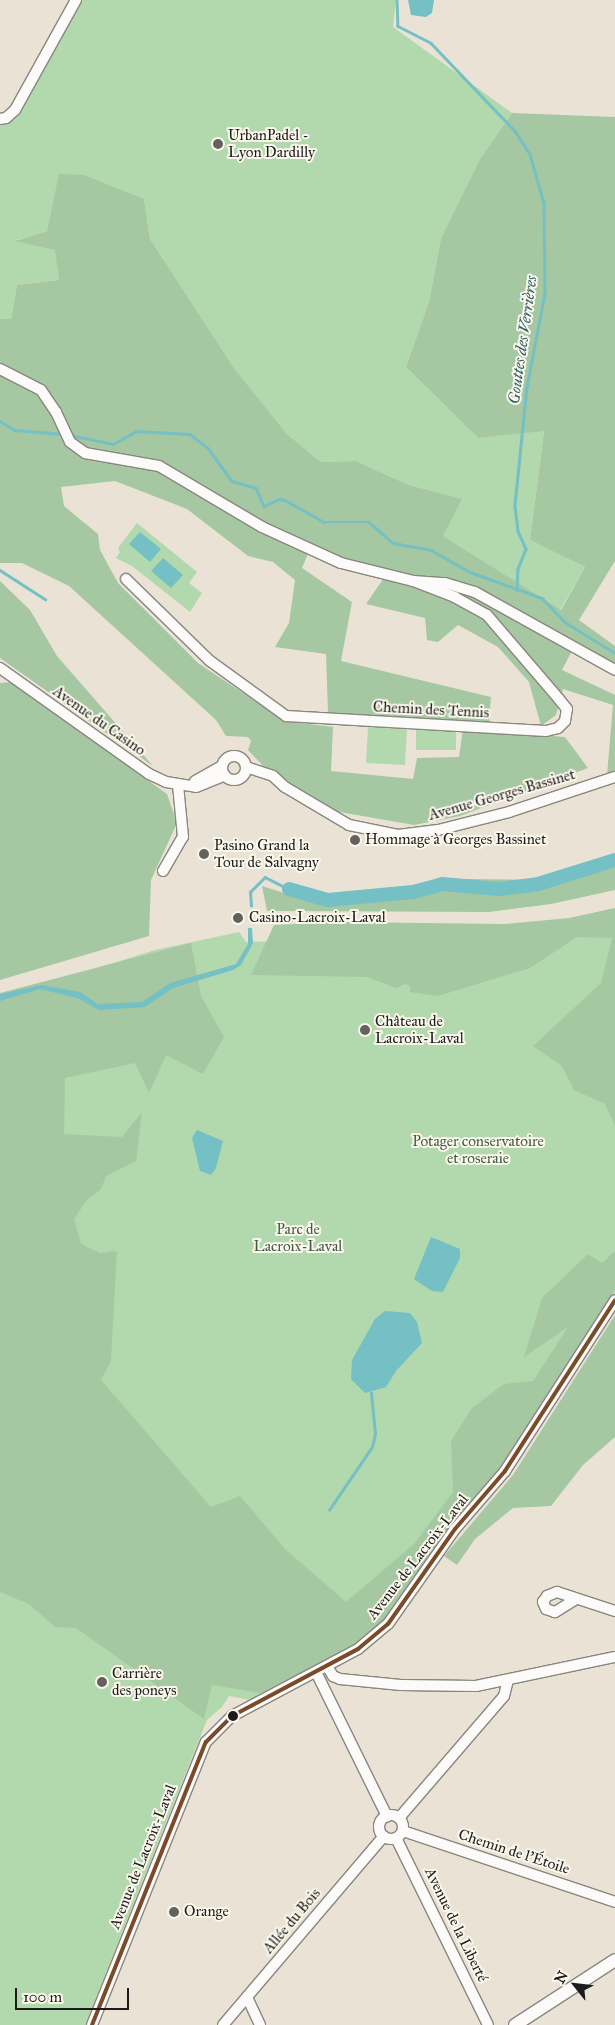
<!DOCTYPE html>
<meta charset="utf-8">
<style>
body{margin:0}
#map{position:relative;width:615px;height:2025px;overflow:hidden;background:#eae3d5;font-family:"IM FELL Great Primer",serif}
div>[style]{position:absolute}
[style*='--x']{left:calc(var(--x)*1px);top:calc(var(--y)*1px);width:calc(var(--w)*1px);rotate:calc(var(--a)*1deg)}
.green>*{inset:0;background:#b2d8ad}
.forest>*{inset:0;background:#a5c8a2}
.water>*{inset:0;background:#74c0c4}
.stream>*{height:2.5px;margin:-1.25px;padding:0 1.25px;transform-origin:1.25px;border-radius:1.25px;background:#74c0c4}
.river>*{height:14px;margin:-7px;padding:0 7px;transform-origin:7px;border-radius:7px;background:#74c0c4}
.roads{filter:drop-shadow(1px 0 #89867f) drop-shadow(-1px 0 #89867f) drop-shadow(0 1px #89867f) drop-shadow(0 -1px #89867f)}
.minor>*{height:10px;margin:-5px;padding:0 5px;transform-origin:5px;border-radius:5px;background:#fcfbf9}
.minor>.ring{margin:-5px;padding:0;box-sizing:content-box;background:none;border:10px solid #fcfbf9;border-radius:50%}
.major>*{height:12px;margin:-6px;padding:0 6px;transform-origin:6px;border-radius:6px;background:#fcfbf9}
.bus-1>*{height:4px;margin:-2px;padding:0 2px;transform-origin:2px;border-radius:2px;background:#7a4b2a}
.dots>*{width:14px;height:14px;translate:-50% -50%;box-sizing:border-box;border:2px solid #fbf7ec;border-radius:50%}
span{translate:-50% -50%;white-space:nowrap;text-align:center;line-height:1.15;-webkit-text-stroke:4px #fbf7ec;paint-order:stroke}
.poi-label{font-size:15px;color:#1c1c1c}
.left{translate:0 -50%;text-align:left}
.street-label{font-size:15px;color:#1c1c1c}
.park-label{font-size:15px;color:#415b43}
.water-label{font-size:16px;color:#2d5f64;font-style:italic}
.north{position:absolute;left:550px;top:1960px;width:50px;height:50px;-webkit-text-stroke:4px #fbf7ec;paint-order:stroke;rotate:299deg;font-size:14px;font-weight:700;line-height:20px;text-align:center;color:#1c1c1c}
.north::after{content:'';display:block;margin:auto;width:18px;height:22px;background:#1c1c1c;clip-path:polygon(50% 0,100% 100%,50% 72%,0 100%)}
.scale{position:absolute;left:15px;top:1988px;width:114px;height:22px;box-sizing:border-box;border:2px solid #1c1c1c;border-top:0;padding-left:6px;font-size:15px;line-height:18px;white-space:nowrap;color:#1c1c1c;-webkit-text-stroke:4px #fbf7ec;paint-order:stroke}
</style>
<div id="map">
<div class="green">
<div style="clip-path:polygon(76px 0,396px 0,393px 27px,512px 113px,480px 159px,441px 238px,429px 302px,406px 367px,478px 438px,544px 430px,530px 540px,585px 567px,560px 610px,443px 536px,461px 499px,409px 485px,356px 461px,321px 462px,287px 434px,234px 368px,150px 239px,144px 199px,60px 175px,47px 231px,17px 240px,56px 250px,59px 280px,17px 285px,11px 319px,0 319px,0 119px,6px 118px)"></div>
<div style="clip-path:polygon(137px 523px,197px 572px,189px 583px,202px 593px,190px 612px,132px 566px,116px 558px,120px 552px,118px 548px)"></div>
<div style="clip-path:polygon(368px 727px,407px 729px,405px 765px,366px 763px)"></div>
<div style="clip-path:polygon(416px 728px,456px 730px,456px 750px,416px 750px)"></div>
<div style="clip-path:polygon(615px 915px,615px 1293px,541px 1411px,358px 1643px,250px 1700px,229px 1696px,222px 1707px,207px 1720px,85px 2025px,0 2025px,0 994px,42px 985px,155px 950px,239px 932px,246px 942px,315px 940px,477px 929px)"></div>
</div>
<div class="forest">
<div style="clip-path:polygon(512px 113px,615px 117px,615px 561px,579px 620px,615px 646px,615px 667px,575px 645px,562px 670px,615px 695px,615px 773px,607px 775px,613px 705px,563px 689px,556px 715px,541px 726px,529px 682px,498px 647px,458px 625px,438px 642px,427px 640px,425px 618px,366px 604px,388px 572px,344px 560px,312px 544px,302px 568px,352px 602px,341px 661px,491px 697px,489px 723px,328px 713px,326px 654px,275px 647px,289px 623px,295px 580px,273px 562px,248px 556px,187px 509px,115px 481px,61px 487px,64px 506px,98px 534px,100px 550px,118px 583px,198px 663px,285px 721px,333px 727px,331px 771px,413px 779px,417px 758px,459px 757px,463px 729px,565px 737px,588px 768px,460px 816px,414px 825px,328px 810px,267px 770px,248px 750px,251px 741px,248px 737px,226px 736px,216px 720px,69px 586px,22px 563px,0 563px,0 319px,11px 319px,17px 285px,59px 280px,55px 250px,15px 241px,47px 231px,59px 174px,84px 175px,144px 199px,150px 239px,234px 368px,287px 434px,321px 462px,356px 461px,409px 485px,462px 499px,443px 536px,561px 610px,585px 567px,530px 540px,544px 431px,478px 438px,406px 367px,429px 302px,441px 238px,480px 159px)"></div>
<div style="clip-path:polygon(0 581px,30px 610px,57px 656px,153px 766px,0 658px)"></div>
<div style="clip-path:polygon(11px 682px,167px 794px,177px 823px,151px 880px,149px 936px,0 980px,0 683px)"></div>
<div style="clip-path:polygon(615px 858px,615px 890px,551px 904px,489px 912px,267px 911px,262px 886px,319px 904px,419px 894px,464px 879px,542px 880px)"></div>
<div style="clip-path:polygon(615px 908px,615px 1126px,605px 1104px,574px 1090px,562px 1066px,533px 1046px,601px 983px,612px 938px,577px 937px,530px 968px,438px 996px,410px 992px,410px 986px,405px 984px,396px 988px,367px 977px,251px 975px,274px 925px,339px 922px,505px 924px,569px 918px)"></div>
<div style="clip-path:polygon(191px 943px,201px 996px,224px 1037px,203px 1074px,166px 1055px,149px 1093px,135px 1063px,65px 1078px,64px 1134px,122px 1137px,142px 1112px,136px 1161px,106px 1176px,101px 1189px,87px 1200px,74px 1219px,81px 1244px,100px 1253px,117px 1251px,111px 1361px,101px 1380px,211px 1507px,240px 1496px,285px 1549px,346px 1602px,414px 1544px,453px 1492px,451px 1441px,472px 1408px,504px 1384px,533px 1381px,568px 1327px,524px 1357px,542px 1298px,588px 1254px,602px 1263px,615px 1251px,615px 1290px,494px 1481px,384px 1625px,363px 1643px,261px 1693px,212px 1685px,204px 1719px,76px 1628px,55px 1627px,29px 1604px,0 1592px,0 993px)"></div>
<div style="clip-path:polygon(615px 1315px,615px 1437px,583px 1465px,551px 1506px,513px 1508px,475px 1539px,457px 1565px,444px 1556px,513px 1475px)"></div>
</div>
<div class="water">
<div style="clip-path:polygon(408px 0,434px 0,432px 13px,426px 17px,411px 15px)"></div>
<div style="clip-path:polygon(140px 532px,161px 549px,150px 562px,129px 544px)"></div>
<div style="clip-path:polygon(163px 558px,183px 575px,171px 588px,151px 571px)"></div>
<div style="clip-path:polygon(248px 928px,252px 928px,253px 943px,241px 965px,233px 970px,173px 988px,145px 1007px,99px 1010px,77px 998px,40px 989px,0 1001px,0 994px,42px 985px,80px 992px,98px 1004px,142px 1002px,170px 983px,236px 964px,248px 944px)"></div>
<div style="clip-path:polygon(197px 1130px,223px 1141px,216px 1168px,211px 1175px,200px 1171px,192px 1138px)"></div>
<div style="clip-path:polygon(431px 1237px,460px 1249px,460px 1258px,443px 1292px,432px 1291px,414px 1279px)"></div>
<div style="clip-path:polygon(385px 1311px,410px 1313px,417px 1322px,422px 1343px,396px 1371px,386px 1387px,365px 1393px,351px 1379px,352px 1360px,375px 1319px)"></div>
</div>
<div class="stream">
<div style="--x:397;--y:0;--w:26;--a:88"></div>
<div style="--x:398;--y:26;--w:37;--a:27"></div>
<div style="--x:431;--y:43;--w:122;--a:46.3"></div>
<div style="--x:515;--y:131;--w:27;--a:57"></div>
<div style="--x:530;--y:154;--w:51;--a:74.1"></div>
<div style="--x:544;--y:203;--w:90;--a:89.4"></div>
<div style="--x:545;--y:293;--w:96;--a:100.8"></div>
<div style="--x:527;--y:387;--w:120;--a:95.8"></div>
<div style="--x:515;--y:506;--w:25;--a:83"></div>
<div style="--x:518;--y:531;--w:20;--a:66"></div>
<div style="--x:526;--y:549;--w:22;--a:112"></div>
<div style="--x:518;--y:569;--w:21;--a:93"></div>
<div style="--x:0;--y:421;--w:17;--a:31"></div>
<div style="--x:15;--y:430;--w:48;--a:4.8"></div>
<div style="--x:71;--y:435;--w:43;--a:12.1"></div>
<div style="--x:113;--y:444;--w:26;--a:-29"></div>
<div style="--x:136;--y:431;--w:54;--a:3.2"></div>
<div style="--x:190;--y:434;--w:23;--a:38"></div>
<div style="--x:208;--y:448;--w:41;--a:54"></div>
<div style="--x:232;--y:481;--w:25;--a:16"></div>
<div style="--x:256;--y:488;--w:20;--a:66"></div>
<div style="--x:264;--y:506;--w:17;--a:-25"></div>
<div style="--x:279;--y:499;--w:6;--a:9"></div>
<div style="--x:285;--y:500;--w:45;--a:29.4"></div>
<div style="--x:324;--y:522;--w:45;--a:0"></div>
<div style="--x:369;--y:522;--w:32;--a:41"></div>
<div style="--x:393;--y:543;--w:39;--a:10"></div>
<div style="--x:431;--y:550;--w:45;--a:29.4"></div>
<div style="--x:470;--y:572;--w:77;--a:19.9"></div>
<div style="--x:542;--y:598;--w:33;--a:46"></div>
<div style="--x:565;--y:622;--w:59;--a:31.8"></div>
<div style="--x:0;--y:570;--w:54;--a:32.8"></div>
<div style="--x:251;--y:906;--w:14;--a:-94"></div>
<div style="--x:250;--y:892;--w:21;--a:-45"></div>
<div style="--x:265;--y:877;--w:27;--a:27"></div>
<div style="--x:329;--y:1510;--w:76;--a:-55.7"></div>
<div style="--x:372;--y:1447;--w:13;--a:-77"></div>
<div style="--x:375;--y:1434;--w:41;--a:-95.6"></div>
</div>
<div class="river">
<div style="--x:289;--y:889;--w:41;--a:15.8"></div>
<div style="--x:328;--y:900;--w:85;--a:-5.4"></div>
<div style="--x:413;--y:892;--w:30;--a:-15"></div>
<div style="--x:442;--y:884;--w:57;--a:5"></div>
<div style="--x:499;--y:889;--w:39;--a:-7"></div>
<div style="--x:538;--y:884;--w:81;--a:-17.3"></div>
</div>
<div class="roads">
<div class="minor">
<div style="--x:0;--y:119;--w:6;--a:-9"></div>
<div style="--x:6;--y:118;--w:12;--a:-42"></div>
<div style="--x:15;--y:110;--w:126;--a:-61"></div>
<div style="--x:0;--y:369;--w:46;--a:27.1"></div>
<div style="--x:41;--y:390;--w:27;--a:56"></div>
<div style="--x:56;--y:412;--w:33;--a:65"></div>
<div style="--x:70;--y:442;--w:19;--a:36"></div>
<div style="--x:85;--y:453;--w:75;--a:10"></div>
<div style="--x:159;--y:466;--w:120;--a:30.6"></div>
<div style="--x:262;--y:527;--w:87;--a:24.5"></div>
<div style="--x:341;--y:563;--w:74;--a:14"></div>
<div style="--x:413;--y:581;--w:32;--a:4"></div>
<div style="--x:445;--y:583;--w:31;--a:17"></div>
<div style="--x:475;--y:592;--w:160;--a:29.1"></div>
<div style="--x:126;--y:579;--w:117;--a:44.3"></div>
<div style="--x:210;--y:661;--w:94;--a:35.9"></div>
<div style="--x:286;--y:716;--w:260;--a:3.3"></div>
<div style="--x:546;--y:731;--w:12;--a:-14"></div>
<div style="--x:558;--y:728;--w:10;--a:-45"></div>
<div style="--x:565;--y:721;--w:12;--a:-81"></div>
<div style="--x:567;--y:709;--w:13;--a:-129"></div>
<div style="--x:559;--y:699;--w:111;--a:-130.6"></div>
<div style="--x:487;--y:615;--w:37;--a:-151"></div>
<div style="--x:455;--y:597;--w:45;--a:-159.1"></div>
<div style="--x:0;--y:668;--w:183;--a:35.4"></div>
<div style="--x:149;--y:774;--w:19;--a:25"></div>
<div style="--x:166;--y:782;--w:30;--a:9"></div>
<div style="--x:196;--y:787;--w:31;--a:-22"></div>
<div class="ring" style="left:222px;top:756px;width:14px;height:14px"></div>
<div style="--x:246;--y:767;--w:28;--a:18"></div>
<div style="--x:273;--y:776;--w:16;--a:43"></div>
<div style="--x:285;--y:787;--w:74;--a:30.7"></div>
<div style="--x:349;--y:825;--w:50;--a:11.5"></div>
<div style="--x:398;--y:835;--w:40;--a:-7.1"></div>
<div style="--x:438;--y:830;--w:73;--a:-14.2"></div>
<div style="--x:509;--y:812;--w:112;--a:-18.3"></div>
<div style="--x:195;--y:781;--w:31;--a:-29"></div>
<div style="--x:163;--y:871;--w:39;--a:-60"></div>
<div style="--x:183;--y:837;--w:52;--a:-95.5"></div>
<div style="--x:576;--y:1599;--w:25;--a:148"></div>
<div style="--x:555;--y:1612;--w:9;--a:-162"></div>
<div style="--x:546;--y:1609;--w:8;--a:-113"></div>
<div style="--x:543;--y:1602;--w:7;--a:-56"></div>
<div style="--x:547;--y:1596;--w:11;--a:-22"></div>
<div style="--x:557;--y:1592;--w:61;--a:18.1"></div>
<div style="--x:327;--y:1666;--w:12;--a:59"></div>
<div style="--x:333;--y:1676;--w:8;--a:23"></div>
<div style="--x:340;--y:1679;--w:61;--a:5.6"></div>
<div style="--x:401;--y:1685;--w:75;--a:0.8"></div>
<div style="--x:476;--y:1686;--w:142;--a:-11.8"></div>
<div style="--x:316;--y:1672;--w:161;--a:63.8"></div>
<div class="ring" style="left:379px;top:1815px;width:14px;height:14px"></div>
<div style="--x:399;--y:1818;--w:161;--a:-49.3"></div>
<div style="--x:504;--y:1696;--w:16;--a:-76"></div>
<div style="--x:403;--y:1831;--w:224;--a:18.5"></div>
<div style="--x:396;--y:1838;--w:208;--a:63.8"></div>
<div style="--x:247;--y:1997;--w:31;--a:65"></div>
<div style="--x:92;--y:2025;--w:305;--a:-68.1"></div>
<div style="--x:206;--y:1742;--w:37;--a:-45"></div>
<div style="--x:232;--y:1716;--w:143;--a:-28"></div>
<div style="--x:358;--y:1649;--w:39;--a:-40"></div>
<div style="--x:388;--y:1624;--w:116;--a:-54.8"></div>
<div style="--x:455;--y:1529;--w:77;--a:-49.2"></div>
<div style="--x:505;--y:1471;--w:203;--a:-57.2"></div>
<div style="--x:223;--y:2025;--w:248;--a:-49.6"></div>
</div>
<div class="major">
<div style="--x:515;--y:2025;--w:119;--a:-33"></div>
</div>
</div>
<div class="bus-1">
<div style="--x:92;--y:2025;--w:305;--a:-68.1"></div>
<div style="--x:206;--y:1742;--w:37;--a:-45"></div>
<div style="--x:232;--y:1716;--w:143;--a:-28"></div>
<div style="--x:358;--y:1649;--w:39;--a:-40"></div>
<div style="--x:388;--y:1624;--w:116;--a:-54.8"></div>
<div style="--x:455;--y:1529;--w:77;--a:-49.2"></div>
<div style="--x:505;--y:1471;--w:203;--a:-57.2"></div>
</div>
<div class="dots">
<div style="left:218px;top:144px;background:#64625d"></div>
<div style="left:355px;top:840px;background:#64625d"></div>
<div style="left:204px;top:854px;background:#64625d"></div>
<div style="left:238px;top:918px;background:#64625d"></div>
<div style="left:365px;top:1030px;background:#64625d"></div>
<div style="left:102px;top:1682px;background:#64625d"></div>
<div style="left:233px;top:1716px;background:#1c1c1c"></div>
<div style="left:174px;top:1912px;background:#64625d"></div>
</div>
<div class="poi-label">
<span class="left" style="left:228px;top:144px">UrbanPadel -<br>Lyon Dardilly</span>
<span class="left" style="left:365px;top:840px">Hommage à Georges Bassinet</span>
<span class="left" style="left:214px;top:854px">Pasino Grand la<br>Tour de Salvagny</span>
<span class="left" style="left:249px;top:918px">Casino-Lacroix-Laval</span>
<span class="left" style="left:375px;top:1030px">Château de<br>Lacroix-Laval</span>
<span class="left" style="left:112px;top:1682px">Carrière<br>des poneys</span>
<span class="left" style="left:184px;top:1912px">Orange</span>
</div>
<div class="street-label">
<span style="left:431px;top:710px;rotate:3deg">Chemin des Tennis</span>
<span style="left:99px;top:721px;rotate:35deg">Avenue du Casino</span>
<span style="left:502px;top:795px;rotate:-16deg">Avenue Georges Bassinet</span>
<span style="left:418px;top:1557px;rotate:-52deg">Avenue de Lacroix-Laval</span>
<span style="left:514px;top:1852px;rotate:18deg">Chemin de l'Étoile</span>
<span style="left:143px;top:1857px;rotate:-68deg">Avenue de Lacroix-Laval</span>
<span style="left:292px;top:1921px;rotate:-50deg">Allée du Bois</span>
<span style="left:456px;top:1925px;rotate:64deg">Avenue de la Liberté</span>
</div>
<div class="park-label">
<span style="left:478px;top:1150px">Potager conservatoire<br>et roseraie</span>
<span style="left:298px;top:1238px">Parc de<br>Lacroix-Laval</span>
</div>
<div class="water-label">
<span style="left:523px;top:340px;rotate:-82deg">Gouttes des Verrières</span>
</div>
<div class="north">N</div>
<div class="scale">100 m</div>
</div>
